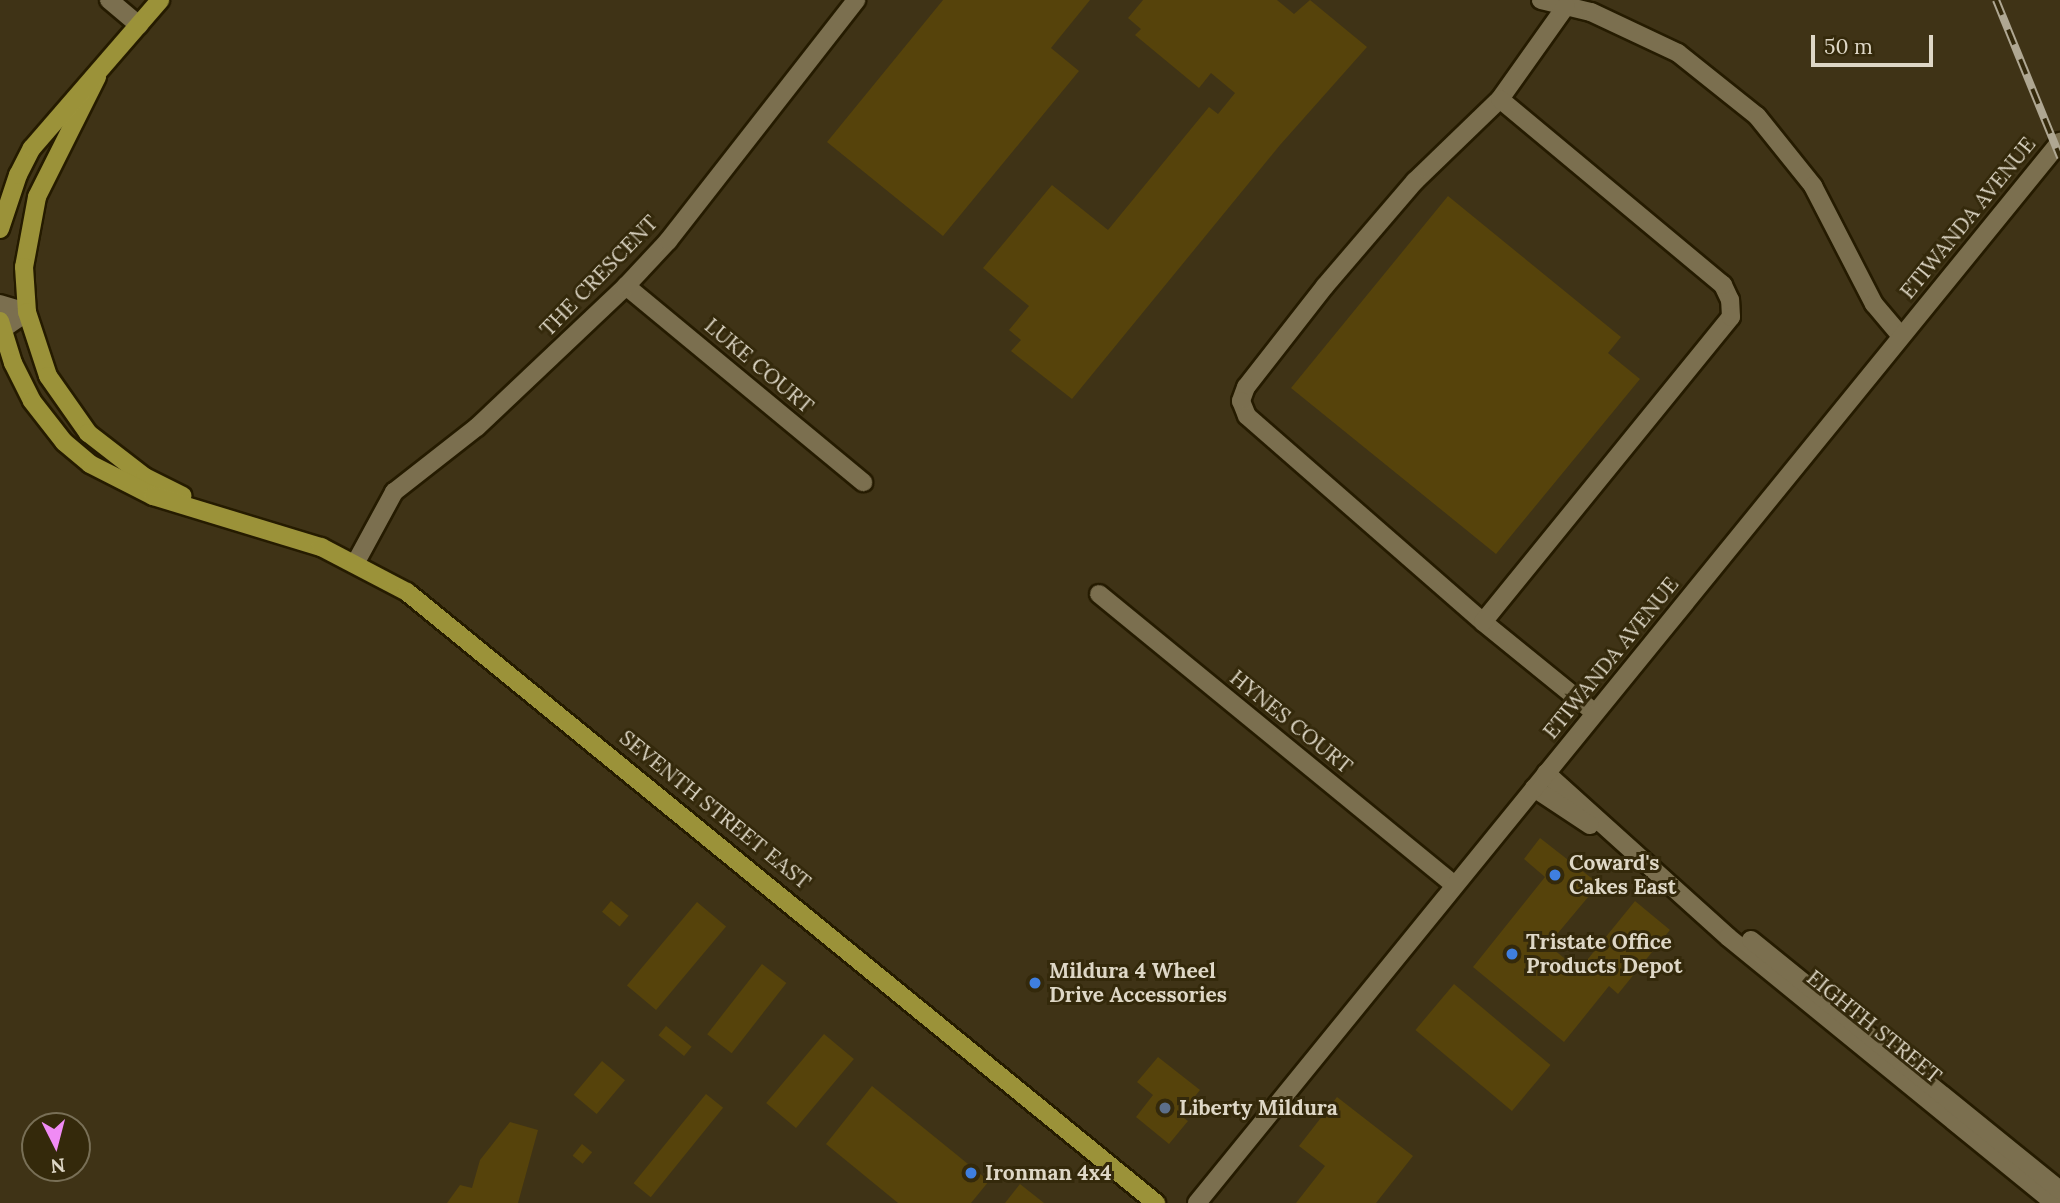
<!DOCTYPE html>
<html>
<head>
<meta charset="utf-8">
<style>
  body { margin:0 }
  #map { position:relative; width:2060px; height:1203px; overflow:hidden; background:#3f3316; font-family:Lora,serif }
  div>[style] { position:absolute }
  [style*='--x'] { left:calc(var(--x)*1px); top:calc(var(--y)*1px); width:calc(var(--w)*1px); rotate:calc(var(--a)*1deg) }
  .building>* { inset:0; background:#56430b; transform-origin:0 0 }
  .roads { filter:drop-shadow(2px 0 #251b00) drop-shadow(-2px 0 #251b00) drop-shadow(0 2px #251b00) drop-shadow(0 -2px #251b00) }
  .minor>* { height:18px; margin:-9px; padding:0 9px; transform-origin:9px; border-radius:9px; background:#7b6f4f }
  .major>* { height:18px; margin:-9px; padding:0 9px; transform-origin:9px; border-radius:9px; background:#9b9239 }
  .rail>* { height:8px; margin-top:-4px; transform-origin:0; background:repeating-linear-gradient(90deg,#34290b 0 16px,#afa792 0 32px); box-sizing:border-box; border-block:2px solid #afa792 }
  .dots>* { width:19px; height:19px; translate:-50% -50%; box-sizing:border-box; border:4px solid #34290b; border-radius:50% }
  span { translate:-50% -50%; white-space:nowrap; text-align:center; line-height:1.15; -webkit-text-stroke:6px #34290b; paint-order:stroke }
  .street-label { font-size:21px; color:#ded7c6 }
  .poi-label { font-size:21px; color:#ded7c6; font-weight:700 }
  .left { translate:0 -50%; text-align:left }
  .north { position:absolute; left:21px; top:1112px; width:70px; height:70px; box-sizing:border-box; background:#34290b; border:2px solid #786f56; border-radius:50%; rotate:174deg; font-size:19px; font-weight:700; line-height:28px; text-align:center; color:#ded7c6 }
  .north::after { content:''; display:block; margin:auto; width:24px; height:32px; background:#f08bf5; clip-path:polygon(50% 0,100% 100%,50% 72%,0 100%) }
  .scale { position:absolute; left:1811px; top:35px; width:122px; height:32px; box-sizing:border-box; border:4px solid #ded7c6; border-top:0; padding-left:9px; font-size:21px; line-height:24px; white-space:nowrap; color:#ded7c6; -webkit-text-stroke:5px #34290b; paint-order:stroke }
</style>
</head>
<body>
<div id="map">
  <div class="building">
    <i style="clip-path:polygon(943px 0,1090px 0,1051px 48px,1079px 71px,943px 236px,827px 142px)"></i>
    <i style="clip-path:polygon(1143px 0,1277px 0,1294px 14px,1310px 0,1367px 47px,1280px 145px,1072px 399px,1011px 351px,1021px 340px,1009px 330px,1029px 306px,983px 268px,1052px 185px,1108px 230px,1209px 107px,1218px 114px,1235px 93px,1211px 73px,1199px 88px,1135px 35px,1141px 29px,1128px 18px)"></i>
    <i style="clip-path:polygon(1448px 196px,1621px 337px,1608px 353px,1640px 379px,1496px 554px,1291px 388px)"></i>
    <i style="clip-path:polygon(1540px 838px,1599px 884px,1548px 945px,1579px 970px,1635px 901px,1670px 930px,1618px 994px,1609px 986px,1564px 1042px,1473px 967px,1545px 877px,1524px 859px)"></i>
    <i style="left:611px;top:901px;width:23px;height:14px;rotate:40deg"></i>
    <i style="left:697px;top:902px;width:38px;height:109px;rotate:40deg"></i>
    <i style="left:762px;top:964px;width:31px;height:89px;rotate:38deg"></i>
    <i style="left:1454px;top:984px;width:126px;height:60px;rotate:40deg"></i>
    <i style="left:666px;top:1026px;width:33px;height:12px;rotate:39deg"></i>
    <i style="left:824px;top:1034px;width:39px;height:90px;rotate:40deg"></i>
    <i style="clip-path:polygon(1158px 1057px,1200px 1090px,1180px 1115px,1188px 1121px,1169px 1144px,1136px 1117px,1153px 1095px,1137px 1082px)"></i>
    <i style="left:602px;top:1061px;width:30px;height:44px;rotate:40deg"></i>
    <i style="clip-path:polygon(872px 1086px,989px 1181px,971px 1203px,898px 1203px,826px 1144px)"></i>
    <i style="left:706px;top:1094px;width:22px;height:115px;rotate:39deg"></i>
    <i style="clip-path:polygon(1337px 1097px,1413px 1156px,1376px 1203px,1296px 1203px,1325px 1166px,1299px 1146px)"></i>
    <i style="clip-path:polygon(510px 1122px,538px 1130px,518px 1203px,447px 1203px,460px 1185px,472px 1188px,480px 1160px)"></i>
    <i style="left:582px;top:1144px;width:13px;height:15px;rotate:39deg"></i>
    <i style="clip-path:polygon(1020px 1184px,1044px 1203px,1005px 1203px)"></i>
  </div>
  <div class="roads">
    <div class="minor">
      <i style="--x:109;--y:0;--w:39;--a:40"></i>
      <i style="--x:1541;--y:0;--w:51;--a:13.5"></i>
      <i style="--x:1591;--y:12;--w:96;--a:25.2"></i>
      <i style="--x:1678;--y:53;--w:101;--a:38.6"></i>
      <i style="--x:1757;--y:116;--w:90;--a:51.3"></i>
      <i style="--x:1813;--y:186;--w:133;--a:62.7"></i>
      <i style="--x:1874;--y:304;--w:42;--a:49.8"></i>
      <i style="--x:1566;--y:6;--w:114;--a:125.4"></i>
      <i style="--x:1500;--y:99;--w:118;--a:136"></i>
      <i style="--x:1415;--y:181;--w:138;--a:130.6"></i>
      <i style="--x:1325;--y:286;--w:128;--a:128"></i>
      <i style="--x:1246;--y:387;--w:15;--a:110"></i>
      <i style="--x:1241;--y:401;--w:16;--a:68"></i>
      <i style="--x:1247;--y:416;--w:313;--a:41.1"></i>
      <i style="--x:1483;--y:622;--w:144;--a:39.1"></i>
      <i style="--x:626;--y:286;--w:308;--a:39.6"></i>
      <i style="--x:0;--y:304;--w:28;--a:17"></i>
      <i style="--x:0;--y:331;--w:33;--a:-35"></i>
      <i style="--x:356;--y:562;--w:80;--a:-61.5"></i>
      <i style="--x:394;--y:492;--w:105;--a:-38.1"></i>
      <i style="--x:477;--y:427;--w:205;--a:-43.4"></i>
      <i style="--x:626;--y:286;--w:62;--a:-47"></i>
      <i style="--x:668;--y:241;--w:306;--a:-52"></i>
      <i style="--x:1099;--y:594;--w:459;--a:39.3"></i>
      <i style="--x:1483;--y:622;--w:393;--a:-50.9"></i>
      <i style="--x:1731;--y:317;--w:17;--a:-93"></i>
      <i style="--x:1730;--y:300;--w:17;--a:-115"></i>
      <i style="--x:1723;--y:285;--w:290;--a:-140.2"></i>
      <i style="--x:1546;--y:773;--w:245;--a:42"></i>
      <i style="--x:1728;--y:937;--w:421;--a:39.2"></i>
      <i style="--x:1534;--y:788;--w:67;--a:33.5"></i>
      <i style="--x:1751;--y:940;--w:397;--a:39"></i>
      <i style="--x:1197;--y:1203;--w:1368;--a:-50.88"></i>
    </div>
    <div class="major">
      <i style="--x:97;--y:77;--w:134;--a:116.6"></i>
      <i style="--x:37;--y:197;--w:71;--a:100.5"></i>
      <i style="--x:24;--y:267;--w:45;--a:86.2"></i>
      <i style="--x:27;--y:312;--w:67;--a:71.8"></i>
      <i style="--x:48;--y:376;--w:70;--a:54.9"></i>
      <i style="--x:88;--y:433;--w:72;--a:37.7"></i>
      <i style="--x:145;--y:477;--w:42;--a:26.6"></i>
      <i style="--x:0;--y:229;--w:57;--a:-71.6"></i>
      <i style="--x:18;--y:175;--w:30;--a:-63"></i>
      <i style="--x:32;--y:148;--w:196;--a:-49.1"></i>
      <i style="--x:0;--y:321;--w:44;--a:72.8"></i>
      <i style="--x:13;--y:363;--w:42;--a:63.4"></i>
      <i style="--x:32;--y:401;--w:52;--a:52"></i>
      <i style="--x:64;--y:442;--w:34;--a:40"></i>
      <i style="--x:90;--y:464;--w:71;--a:26.9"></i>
      <i style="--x:153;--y:496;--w:176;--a:16.9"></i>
      <i style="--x:321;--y:547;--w:97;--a:27.6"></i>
      <i style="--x:407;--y:592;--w:967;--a:39.21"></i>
    </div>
  </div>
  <div class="rail">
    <i style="--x:1996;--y:0;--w:170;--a:67.8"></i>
  </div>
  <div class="dots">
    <i style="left:1555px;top:875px;background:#3f7fe0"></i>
    <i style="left:1512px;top:954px;background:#3f7fe0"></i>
    <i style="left:1035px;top:983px;background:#3f7fe0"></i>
    <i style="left:1165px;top:1108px;background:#5c6f8a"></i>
    <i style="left:971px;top:1173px;background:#3f7fe0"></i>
  </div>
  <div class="street-label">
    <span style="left:1968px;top:218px;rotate:-51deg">ETIWANDA AVENUE</span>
    <span style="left:599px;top:276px;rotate:-46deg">THE CRESCENT</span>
    <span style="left:759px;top:366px;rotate:40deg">LUKE COURT</span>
    <span style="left:1611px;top:658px;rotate:-51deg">ETIWANDA AVENUE</span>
    <span style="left:1291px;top:722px;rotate:39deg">HYNES COURT</span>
    <span style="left:715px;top:810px;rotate:39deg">SEVENTH STREET EAST</span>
    <span style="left:1874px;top:1027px;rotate:39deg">EIGHTH STREET</span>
  </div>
  <div class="poi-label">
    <span class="left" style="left:1569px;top:875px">Coward's<br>Cakes East</span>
    <span class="left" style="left:1526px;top:954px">Tristate Office<br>Products Depot</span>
    <span class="left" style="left:1049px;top:983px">Mildura 4 Wheel<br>Drive Accessories</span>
    <span class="left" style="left:1179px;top:1108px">Liberty Mildura</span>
    <span class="left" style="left:985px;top:1173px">Ironman 4x4</span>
  </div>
  <div class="north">N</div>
  <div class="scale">50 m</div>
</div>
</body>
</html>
